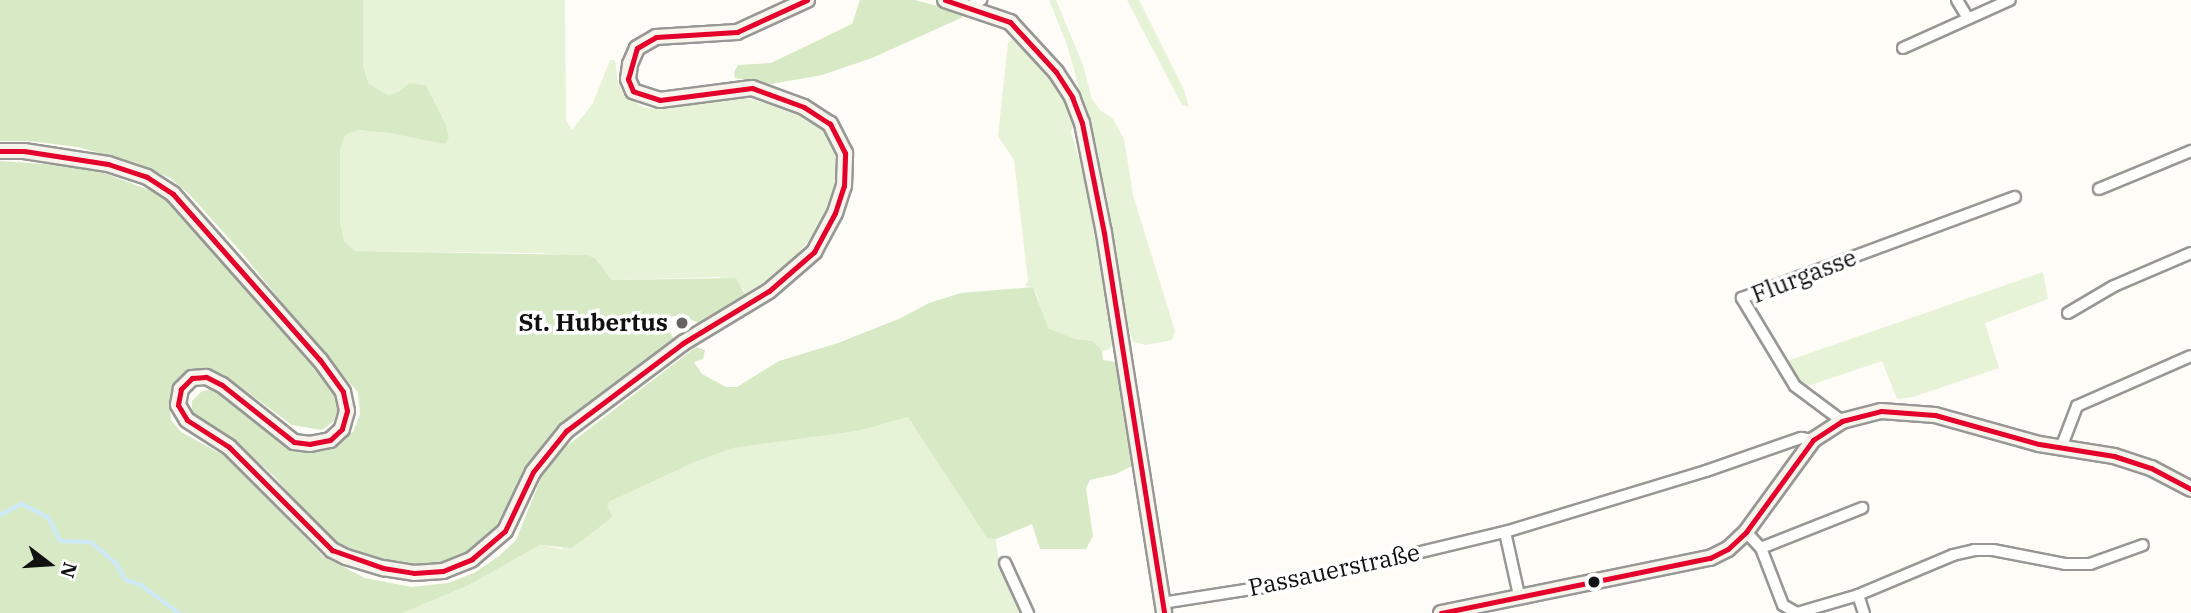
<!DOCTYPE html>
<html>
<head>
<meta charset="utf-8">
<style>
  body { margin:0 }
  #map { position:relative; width:2191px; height:613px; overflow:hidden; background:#fdfcf7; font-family:"IBM Plex Serif",serif }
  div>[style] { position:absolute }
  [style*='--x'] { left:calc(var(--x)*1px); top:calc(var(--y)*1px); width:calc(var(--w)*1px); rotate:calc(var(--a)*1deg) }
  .green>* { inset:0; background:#e7f3d7 }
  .forest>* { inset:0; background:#d8eac5 }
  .stream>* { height:3.5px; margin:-1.75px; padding:0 1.75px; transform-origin:1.75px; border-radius:1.75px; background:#cde8f7 }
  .roads { filter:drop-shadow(2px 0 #979795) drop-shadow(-2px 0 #979795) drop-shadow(0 2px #979795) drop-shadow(0 -2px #979795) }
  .street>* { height:10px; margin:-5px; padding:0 5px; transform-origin:5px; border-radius:5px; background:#fffffe }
  .secondary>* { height:14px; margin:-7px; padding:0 7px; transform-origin:7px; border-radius:7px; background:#f6f4eb }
  .bus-1>* { height:5px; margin:-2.5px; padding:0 2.5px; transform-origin:2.5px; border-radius:2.5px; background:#e4002b }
  .dots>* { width:19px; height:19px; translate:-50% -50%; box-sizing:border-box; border:4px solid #fff; border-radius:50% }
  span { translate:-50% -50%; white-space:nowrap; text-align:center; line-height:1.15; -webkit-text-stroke:7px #fff; paint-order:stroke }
  .street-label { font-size:24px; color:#111 }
  .poi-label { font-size:24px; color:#111; font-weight:700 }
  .right { translate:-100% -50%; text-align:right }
  .north { position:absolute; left:14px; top:529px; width:70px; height:70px; -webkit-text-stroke:5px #fff; paint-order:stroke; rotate:107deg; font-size:19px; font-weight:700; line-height:28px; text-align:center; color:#111 }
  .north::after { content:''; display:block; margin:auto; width:24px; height:32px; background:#111; clip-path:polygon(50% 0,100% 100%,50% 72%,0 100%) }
</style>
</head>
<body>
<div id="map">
  <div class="green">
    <i style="clip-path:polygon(363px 0,565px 0,566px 121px,572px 130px,593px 103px,610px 60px,615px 60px,618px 83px,624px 96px,645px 108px,666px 109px,698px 101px,743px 97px,791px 110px,823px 130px,836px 157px,838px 174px,833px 194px,817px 230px,786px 268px,745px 294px,744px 289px,719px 277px,612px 280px,595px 258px,539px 253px,355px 251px,344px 241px,340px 222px,340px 150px,345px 135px,358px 130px,388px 133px,445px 144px,449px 138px,446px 124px,426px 85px,409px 83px,398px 92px,388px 95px,369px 84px,363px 66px)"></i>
    <i style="clip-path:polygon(1049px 0,1056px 0,1083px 65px,1092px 99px,1100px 110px,1113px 119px,1124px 139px,1133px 195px,1175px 331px,1172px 340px,1146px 345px,1133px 342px,1126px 321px,1096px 147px,1067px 45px)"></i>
    <i style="clip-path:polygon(1127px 0,1139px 0,1184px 90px,1189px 107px,1182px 105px)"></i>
    <i style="clip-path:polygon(1015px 36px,1048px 69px,1065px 99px,1073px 125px,1071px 133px,1085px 177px,1099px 247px,1112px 343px,1110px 349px,1102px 351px,1093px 341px,1075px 339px,1048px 328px,1043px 320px,1038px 297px,1033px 287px,1025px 286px,1028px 281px,1014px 160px,998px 136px,1008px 43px)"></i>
    <i style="clip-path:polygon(2043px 272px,2048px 299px,1985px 323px,1999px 368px,1913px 397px,1897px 399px,1882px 361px,1805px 387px,1787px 361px)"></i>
    <i style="clip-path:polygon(908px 417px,987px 537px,996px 539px,999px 564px,1020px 613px,403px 613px,469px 585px,540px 545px,562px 549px,609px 502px,695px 462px,733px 448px,858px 431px)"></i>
  </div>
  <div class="forest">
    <i style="clip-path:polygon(0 0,363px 0,363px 66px,369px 84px,388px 95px,398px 92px,409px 83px,426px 85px,446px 124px,449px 138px,445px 144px,388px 133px,358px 130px,345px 135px,340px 150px,340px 222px,344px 241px,355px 251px,586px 255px,595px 258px,612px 280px,736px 278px,745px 294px,729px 309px,711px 320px,700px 323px,679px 316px,666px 317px,667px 330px,674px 338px,564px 429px,506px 520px,472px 553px,429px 567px,385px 564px,346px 550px,327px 536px,273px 475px,241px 447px,192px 412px,192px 401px,201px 392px,211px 389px,279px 435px,336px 442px,353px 432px,360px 414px,358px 392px,319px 349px,242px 253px,190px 195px,170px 178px,137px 163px,77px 147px,29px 141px,0 141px)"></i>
    <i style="clip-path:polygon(860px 0,915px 0,953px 10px,963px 17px,872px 58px,822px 75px,771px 84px,735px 78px,734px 72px,738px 65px,771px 63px,852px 24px)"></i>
    <i style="clip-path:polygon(0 161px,57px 165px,101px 172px,171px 198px,326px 375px,340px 404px,333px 422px,322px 430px,292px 425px,224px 375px,209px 370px,195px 372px,177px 387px,170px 406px,171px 420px,181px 432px,225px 456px,324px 557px,365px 578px,412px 587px,448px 583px,474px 573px,499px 556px,516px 540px,543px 473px,564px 448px,696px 347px,705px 350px,703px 359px,694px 362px,702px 374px,726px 387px,737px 387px,779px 361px,838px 343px,901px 318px,929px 303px,961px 293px,1033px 287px,1048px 328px,1075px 339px,1093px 341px,1102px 351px,1103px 360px,1116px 362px,1136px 464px,1116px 474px,1090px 480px,1086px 488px,1093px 536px,1086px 549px,1040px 549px,1032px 524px,996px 539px,987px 538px,908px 417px,858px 431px,733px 448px,695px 462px,609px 502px,607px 507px,612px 515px,610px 519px,572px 548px,540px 545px,469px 585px,403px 613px,0 613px)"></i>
  </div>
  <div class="stream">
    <i style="--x:0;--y:515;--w:25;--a:-27"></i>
    <i style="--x:22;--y:504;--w:29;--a:27"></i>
    <i style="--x:48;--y:517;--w:27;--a:62"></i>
    <i style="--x:61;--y:541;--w:30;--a:2"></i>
    <i style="--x:91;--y:542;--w:33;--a:40"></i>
    <i style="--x:116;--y:563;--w:20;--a:60"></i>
    <i style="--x:126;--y:580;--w:16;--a:18"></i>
    <i style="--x:141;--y:585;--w:47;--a:36.4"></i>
  </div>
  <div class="roads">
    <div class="street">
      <i style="--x:1957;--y:0;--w:21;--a:59"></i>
      <i style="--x:970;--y:6;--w:13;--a:-29"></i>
      <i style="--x:1903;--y:48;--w:117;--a:-24.2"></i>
      <i style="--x:2099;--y:189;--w:100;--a:-22.4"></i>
      <i style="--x:2068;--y:313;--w:53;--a:-30.4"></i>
      <i style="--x:2114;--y:286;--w:84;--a:-23.2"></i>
      <i style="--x:1842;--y:421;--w:59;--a:-143.3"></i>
      <i style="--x:1795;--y:386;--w:103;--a:-121.1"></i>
      <i style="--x:1742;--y:298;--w:291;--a:-20.3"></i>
      <i style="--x:2061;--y:448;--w:45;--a:-69.1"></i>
      <i style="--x:2077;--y:406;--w:124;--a:-23.7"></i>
      <i style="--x:1505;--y:532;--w:65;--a:77.5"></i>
      <i style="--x:1746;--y:532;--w:22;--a:47"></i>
      <i style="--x:1761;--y:548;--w:61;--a:68.9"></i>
      <i style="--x:1783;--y:605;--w:16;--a:30"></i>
      <i style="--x:1797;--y:613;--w:64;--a:-16.4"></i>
      <i style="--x:1858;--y:595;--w:103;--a:-22.8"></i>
      <i style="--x:1953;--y:555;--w:22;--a:-13"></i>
      <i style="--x:1974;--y:550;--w:19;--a:0"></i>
      <i style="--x:1993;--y:550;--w:73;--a:11"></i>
      <i style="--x:2065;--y:564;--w:25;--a:0"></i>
      <i style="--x:2090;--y:564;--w:56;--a:-19.7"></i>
      <i style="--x:1761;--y:548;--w:109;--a:-21.6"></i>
      <i style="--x:1005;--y:563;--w:55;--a:65.3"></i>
      <i style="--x:1858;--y:595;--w:19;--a:72"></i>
      <i style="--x:1162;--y:603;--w:136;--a:-8.9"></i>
      <i style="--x:1296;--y:582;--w:215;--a:-13.5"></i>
      <i style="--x:1505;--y:532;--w:210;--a:-16.9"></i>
      <i style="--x:1706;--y:471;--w:101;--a:-19.2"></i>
      <i style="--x:1801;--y:438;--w:12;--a:9"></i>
    </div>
    <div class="secondary">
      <i style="--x:945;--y:0;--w:69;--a:18.7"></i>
      <i style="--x:1010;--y:22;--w:68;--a:47.4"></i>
      <i style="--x:1056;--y:72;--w:30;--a:57"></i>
      <i style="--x:1072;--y:97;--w:28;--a:69"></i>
      <i style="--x:1082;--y:123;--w:112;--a:78.7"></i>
      <i style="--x:1104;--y:233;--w:385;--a:81"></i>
      <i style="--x:0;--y:151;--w:24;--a:0"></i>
      <i style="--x:24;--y:151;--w:85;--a:8.8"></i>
      <i style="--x:108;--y:164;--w:41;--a:18.4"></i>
      <i style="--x:147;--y:177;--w:31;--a:33"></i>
      <i style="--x:173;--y:194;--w:222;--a:48.5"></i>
      <i style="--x:320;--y:360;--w:39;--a:54"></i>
      <i style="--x:343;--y:392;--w:19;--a:78"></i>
      <i style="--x:347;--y:411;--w:19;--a:106"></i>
      <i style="--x:342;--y:429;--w:16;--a:137"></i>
      <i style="--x:330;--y:440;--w:20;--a:169"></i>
      <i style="--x:310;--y:444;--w:16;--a:-173"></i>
      <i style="--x:294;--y:442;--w:92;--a:-141.6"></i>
      <i style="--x:222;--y:385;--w:18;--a:-153"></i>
      <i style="--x:206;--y:377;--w:14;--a:176"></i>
      <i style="--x:192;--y:378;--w:16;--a:135"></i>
      <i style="--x:181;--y:389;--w:16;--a:101"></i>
      <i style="--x:178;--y:405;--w:17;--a:59"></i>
      <i style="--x:187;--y:420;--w:50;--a:32.7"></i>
      <i style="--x:229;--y:447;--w:146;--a:45"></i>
      <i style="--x:332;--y:550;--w:16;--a:27"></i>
      <i style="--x:346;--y:557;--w:39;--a:17"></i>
      <i style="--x:383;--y:568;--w:31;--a:9"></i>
      <i style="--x:414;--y:573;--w:29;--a:-4"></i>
      <i style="--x:443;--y:571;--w:31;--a:-22"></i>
      <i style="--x:472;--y:559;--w:43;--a:-40.3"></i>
      <i style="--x:505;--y:531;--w:65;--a:-64.6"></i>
      <i style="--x:533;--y:472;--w:53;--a:-51.2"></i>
      <i style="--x:566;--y:431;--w:146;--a:-36.9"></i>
      <i style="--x:683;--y:343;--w:100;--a:-31.2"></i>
      <i style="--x:769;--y:291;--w:60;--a:-40.9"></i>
      <i style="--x:814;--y:252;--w:44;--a:-61.7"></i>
      <i style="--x:835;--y:213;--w:28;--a:-72"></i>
      <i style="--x:844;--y:186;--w:33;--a:-88"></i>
      <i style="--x:845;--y:153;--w:33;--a:-117"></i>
      <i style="--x:830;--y:124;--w:31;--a:-147"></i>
      <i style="--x:804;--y:107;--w:55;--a:-159.9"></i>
      <i style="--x:752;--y:88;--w:93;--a:172.6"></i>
      <i style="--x:660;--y:100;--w:28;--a:-162"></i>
      <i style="--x:633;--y:91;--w:13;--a:-113"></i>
      <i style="--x:628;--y:79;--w:15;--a:-82"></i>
      <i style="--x:630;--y:64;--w:17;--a:-66"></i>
      <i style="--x:637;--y:48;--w:22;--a:-30"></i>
      <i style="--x:656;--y:37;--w:81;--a:-3.5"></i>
      <i style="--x:737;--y:32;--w:77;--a:-24.6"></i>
      <i style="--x:1441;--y:613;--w:275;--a:-11.6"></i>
      <i style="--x:1710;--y:558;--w:20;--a:-27"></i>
      <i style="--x:1728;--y:549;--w:25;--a:-43"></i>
      <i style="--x:1746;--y:532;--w:114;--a:-53.9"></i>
      <i style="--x:1813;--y:440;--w:35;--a:-33"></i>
      <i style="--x:1842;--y:421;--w:40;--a:-14.4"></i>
      <i style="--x:1881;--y:411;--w:54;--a:4.2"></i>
      <i style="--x:1935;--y:415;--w:108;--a:15.6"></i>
      <i style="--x:2039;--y:444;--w:76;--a:9.1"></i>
      <i style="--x:2114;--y:456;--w:39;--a:18"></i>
      <i style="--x:2151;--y:468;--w:45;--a:27.7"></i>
    </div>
  </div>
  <div class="bus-1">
    <i style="--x:945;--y:0;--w:69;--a:18.7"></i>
    <i style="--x:1010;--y:22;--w:68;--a:47.4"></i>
    <i style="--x:1056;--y:72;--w:30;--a:57"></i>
    <i style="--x:1072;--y:97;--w:28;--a:69"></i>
    <i style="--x:1082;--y:123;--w:112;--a:78.7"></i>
    <i style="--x:1104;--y:233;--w:385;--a:81"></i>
    <i style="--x:0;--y:151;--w:24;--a:0"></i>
    <i style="--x:24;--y:151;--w:85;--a:8.8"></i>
    <i style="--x:108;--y:164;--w:41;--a:18.4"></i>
    <i style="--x:147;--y:177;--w:31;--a:33"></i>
    <i style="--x:173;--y:194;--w:222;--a:48.5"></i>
    <i style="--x:320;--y:360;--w:39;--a:54"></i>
    <i style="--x:343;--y:392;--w:19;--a:78"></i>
    <i style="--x:347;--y:411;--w:19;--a:106"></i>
    <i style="--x:342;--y:429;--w:16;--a:137"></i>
    <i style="--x:330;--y:440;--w:20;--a:169"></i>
    <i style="--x:310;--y:444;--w:16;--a:-173"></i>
    <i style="--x:294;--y:442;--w:92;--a:-141.6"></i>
    <i style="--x:222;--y:385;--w:18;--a:-153"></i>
    <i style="--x:206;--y:377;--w:14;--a:176"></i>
    <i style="--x:192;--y:378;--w:16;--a:135"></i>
    <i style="--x:181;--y:389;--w:16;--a:101"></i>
    <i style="--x:178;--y:405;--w:17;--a:59"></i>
    <i style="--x:187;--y:420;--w:50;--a:32.7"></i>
    <i style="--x:229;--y:447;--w:146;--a:45"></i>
    <i style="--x:332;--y:550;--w:54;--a:19.4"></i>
    <i style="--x:383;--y:568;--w:31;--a:9"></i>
    <i style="--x:414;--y:573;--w:29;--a:-4"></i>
    <i style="--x:443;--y:571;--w:31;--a:-22"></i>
    <i style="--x:472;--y:559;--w:43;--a:-40.3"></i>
    <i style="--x:505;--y:531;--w:65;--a:-64.6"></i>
    <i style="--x:533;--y:472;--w:53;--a:-51.2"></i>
    <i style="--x:566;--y:431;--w:146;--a:-36.9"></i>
    <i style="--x:683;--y:343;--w:100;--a:-31.2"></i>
    <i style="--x:769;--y:291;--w:60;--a:-40.9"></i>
    <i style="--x:814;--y:252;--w:44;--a:-61.7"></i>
    <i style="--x:835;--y:213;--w:28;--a:-72"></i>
    <i style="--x:844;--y:186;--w:33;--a:-88"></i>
    <i style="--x:845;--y:153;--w:33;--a:-117"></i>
    <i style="--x:830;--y:124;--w:31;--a:-147"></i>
    <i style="--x:804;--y:107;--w:55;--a:-159.9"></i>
    <i style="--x:752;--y:88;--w:93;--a:172.6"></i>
    <i style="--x:660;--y:100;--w:28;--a:-162"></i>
    <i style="--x:633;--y:91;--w:13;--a:-113"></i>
    <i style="--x:628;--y:79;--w:32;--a:-74"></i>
    <i style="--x:637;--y:48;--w:22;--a:-30"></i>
    <i style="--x:656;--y:37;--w:81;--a:-3.5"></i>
    <i style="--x:737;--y:32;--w:77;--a:-24.6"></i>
    <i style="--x:1441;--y:613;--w:275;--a:-11.6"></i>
    <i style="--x:1710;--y:558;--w:20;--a:-27"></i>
    <i style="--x:1728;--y:549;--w:25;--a:-43"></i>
    <i style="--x:1746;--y:532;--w:114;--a:-53.9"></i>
    <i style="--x:1813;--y:440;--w:35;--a:-33"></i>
    <i style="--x:1842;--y:421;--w:40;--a:-14.4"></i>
    <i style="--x:1881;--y:411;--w:54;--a:4.2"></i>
    <i style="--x:1935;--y:415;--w:108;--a:15.6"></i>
    <i style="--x:2039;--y:444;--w:76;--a:9.1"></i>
    <i style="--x:2114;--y:456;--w:39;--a:18"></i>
    <i style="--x:2151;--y:468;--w:45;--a:27.7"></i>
  </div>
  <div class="dots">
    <i style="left:682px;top:323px;background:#646362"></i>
    <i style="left:1594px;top:582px;background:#111"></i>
  </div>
  <div class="street-label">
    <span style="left:1804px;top:276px;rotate:-21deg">Flurgasse</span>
    <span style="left:1334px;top:570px;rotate:-12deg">Passauerstraße</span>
  </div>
  <div class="poi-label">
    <span class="right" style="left:668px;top:323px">St. Hubertus</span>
  </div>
  <div class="north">N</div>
</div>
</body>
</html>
